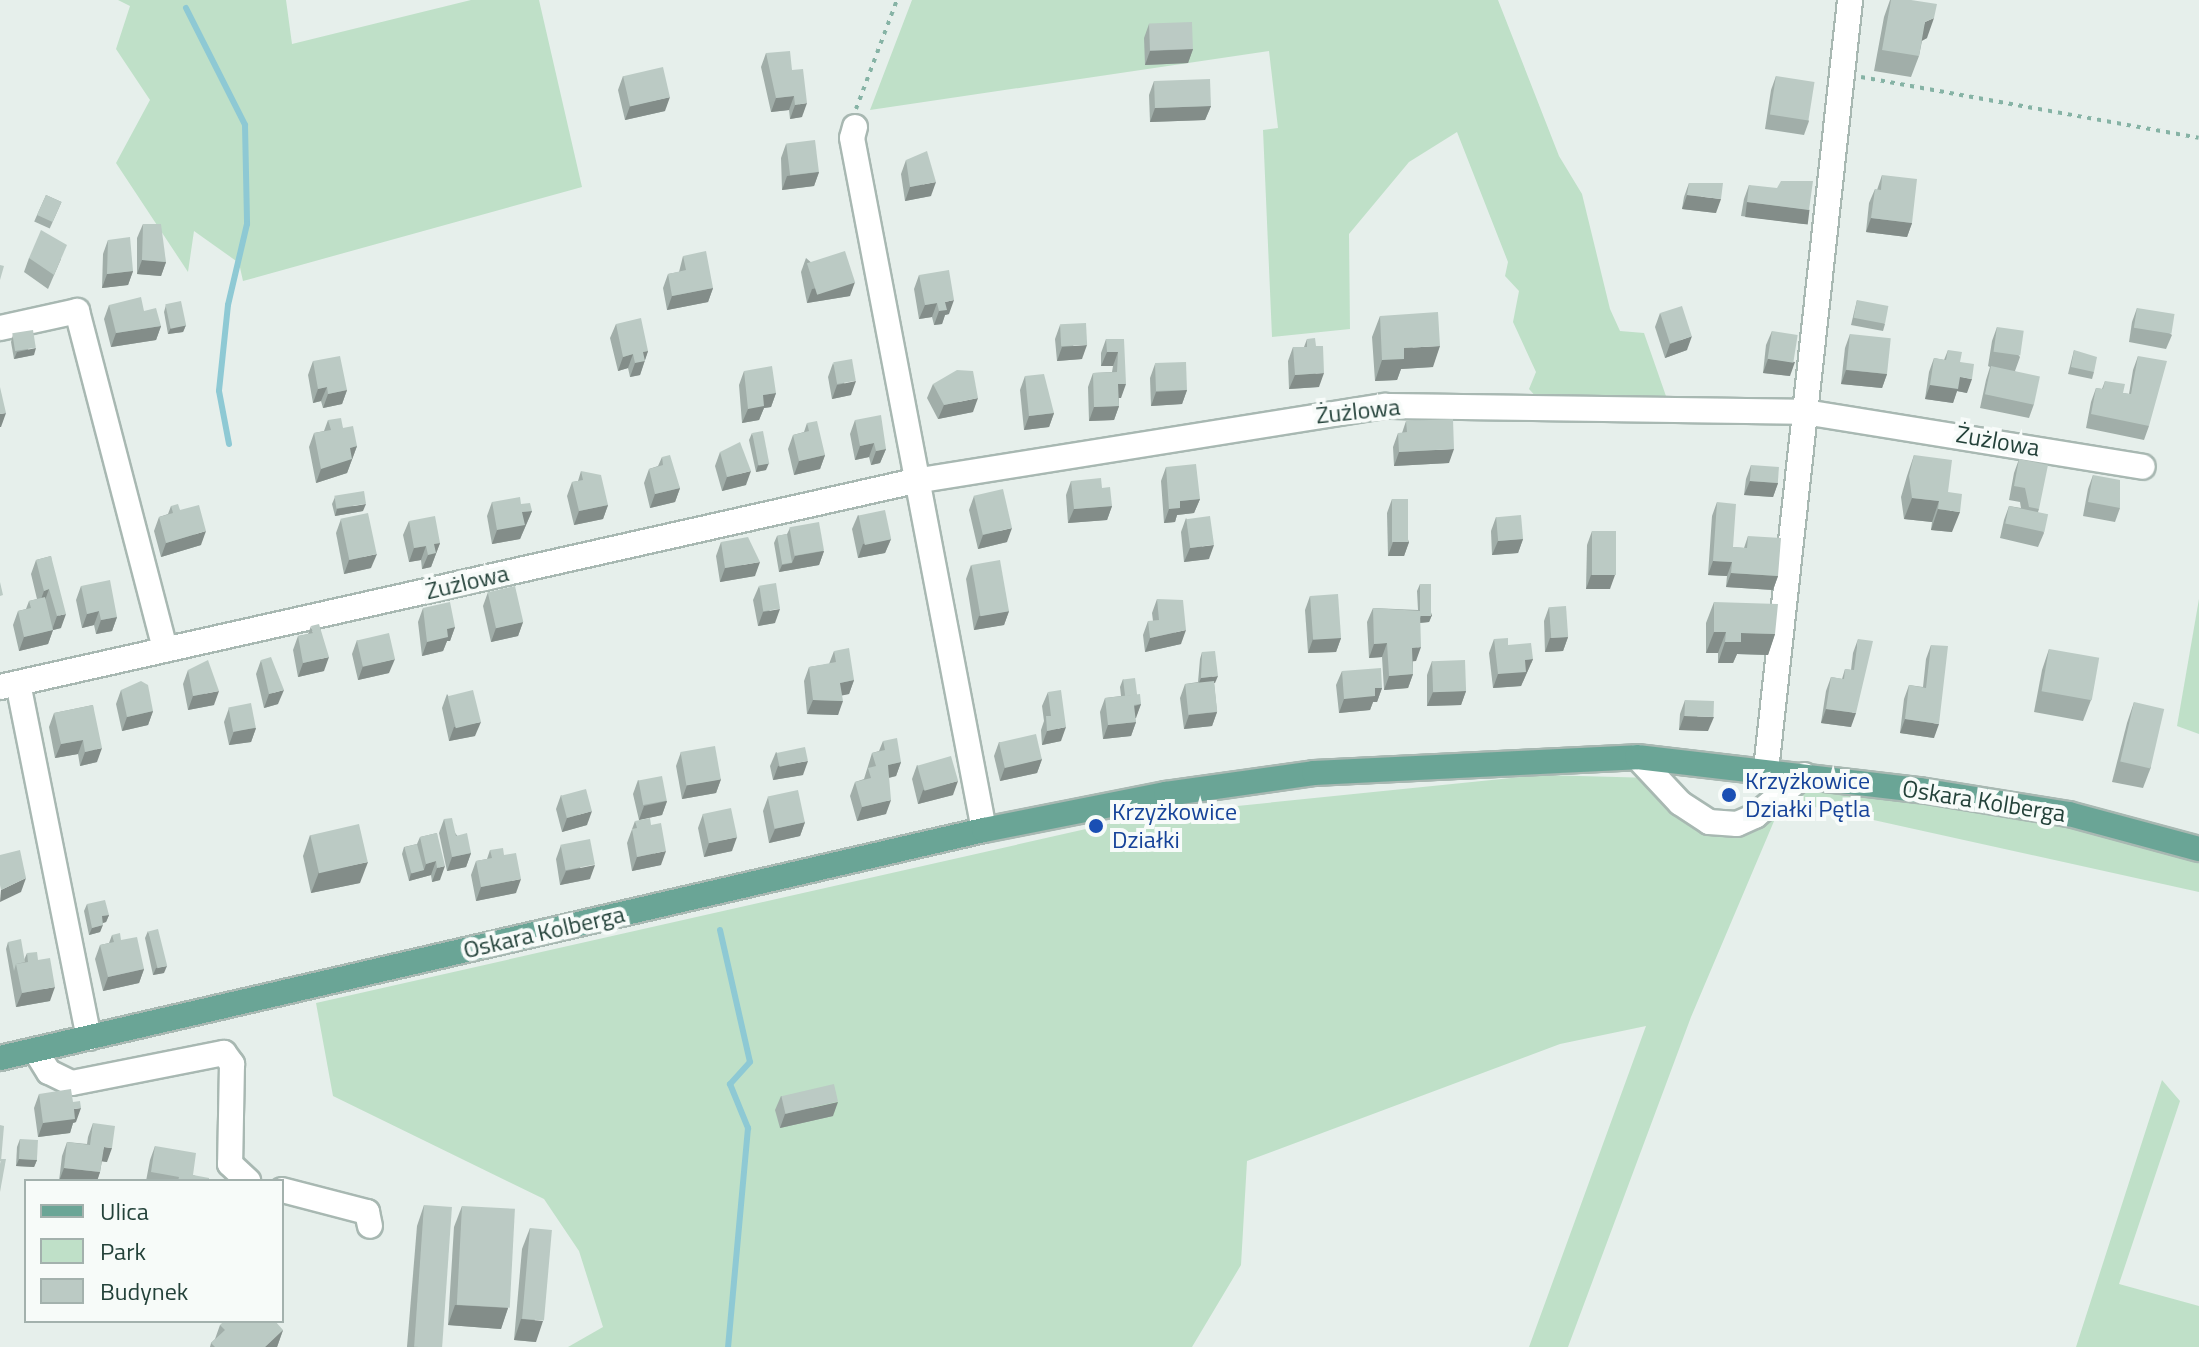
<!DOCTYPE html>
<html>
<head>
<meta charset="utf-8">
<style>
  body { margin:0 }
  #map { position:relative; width:2199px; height:1347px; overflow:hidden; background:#e6efeb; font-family:"Titillium Web",sans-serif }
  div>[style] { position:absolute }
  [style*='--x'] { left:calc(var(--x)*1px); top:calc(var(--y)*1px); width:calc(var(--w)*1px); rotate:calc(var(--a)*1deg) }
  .green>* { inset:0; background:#bfe0c8 }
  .stream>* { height:6px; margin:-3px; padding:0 3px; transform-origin:3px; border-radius:3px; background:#8ec9d4 }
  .path>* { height:4px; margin-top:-2px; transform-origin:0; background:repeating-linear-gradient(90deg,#86b3a5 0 4px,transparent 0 10px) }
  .roads { filter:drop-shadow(2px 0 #a8b8b2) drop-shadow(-2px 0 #a8b8b2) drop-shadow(0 2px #a8b8b2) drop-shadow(0 -2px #a8b8b2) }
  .minor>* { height:24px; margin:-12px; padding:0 12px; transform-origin:12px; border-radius:12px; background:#fff }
  .major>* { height:24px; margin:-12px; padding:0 12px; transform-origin:12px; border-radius:12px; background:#6aa596 }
  .wall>* { inset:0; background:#a1aea9; transform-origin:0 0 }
  .shaded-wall>* { inset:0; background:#838d89; transform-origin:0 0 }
  .building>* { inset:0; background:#bbcac4; transform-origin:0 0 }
  .dots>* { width:22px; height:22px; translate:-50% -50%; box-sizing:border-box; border:4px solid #f7fbf9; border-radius:50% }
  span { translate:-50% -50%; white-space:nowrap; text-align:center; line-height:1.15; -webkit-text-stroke:8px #f7fbf9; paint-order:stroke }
  .street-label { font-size:24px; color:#24423a }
  .transit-label { font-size:24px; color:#164399 }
  .left { translate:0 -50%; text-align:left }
  .legend { position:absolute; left:24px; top:1179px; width:260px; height:144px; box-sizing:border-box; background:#f7fbf9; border:2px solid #a3b1ad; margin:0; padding:10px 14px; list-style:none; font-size:24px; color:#24423a }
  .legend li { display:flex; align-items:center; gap:16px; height:40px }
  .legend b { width:40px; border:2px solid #a3b1ad }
</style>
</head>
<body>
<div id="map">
  <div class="green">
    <i style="clip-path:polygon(118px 0,286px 0,292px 44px,471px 0,539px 0,582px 187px,243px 281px,239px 263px,194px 231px,188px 272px,116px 163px,150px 100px,116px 49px,130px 6px)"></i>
    <i style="clip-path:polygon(912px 0,1498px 0,1559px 156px,1582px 194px,1610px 309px,1620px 331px,1644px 333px,1667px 399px,1539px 400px,1529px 389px,1536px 372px,1513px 322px,1519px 291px,1505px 276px,1508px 262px,1457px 132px,1409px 162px,1349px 234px,1350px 329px,1272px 337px,1263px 130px,1278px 128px,1269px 51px,870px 110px)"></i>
    <i style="clip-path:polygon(2199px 599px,2199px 734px,2177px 726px)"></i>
    <i style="clip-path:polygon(1541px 775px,1654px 778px,1737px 824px,1793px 784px,2062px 825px,2199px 859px,2199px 892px,1783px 800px,1691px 1017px,1568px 1347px,1529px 1347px,1646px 1026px,1560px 1044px,1247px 1161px,1241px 1265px,1192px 1347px,568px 1347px,603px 1327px,579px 1251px,544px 1199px,333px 1096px,316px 1003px,1148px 815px)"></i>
    <i style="clip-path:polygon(2162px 1080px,2180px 1101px,2119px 1284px,2199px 1306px,2199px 1347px,2076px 1347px)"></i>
  </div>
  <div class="stream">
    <i style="--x:186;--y:8;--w:131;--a:63.2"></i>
    <i style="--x:245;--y:125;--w:99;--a:88.8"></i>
    <i style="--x:247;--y:224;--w:83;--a:103.2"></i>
    <i style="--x:228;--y:305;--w:86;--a:96"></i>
    <i style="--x:219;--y:391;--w:54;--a:79.3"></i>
    <i style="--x:720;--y:930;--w:135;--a:77.2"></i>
    <i style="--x:750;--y:1062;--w:30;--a:132"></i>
    <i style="--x:730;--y:1084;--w:48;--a:67.8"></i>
    <i style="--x:748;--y:1128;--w:220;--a:95.2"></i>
  </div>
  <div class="path">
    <i style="--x:1861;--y:77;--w:343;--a:10.2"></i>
    <i style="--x:856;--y:109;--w:116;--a:-69.4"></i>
  </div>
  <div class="roads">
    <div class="minor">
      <i style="--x:855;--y:127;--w:11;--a:105"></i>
      <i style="--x:852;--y:138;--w:704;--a:79.2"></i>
      <i style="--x:0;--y:328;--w:79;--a:-12.4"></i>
      <i style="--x:77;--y:311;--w:350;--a:75.4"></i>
      <i style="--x:18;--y:683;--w:362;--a:78.7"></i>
      <i style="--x:0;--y:687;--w:938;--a:-12.69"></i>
      <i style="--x:915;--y:481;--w:476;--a:-9.1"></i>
      <i style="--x:1385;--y:406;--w:420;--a:0.8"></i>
      <i style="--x:1805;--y:412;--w:342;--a:9.2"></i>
      <i style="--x:1637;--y:757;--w:63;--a:46.9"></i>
      <i style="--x:1680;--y:803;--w:35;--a:33"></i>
      <i style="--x:1709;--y:822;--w:28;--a:4"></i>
      <i style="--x:1737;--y:824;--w:20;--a:-24"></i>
      <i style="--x:1755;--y:816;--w:64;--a:-39.9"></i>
      <i style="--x:1766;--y:770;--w:775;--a:-83.77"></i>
      <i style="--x:35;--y:1050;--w:26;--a:58"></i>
      <i style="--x:49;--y:1072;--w:25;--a:26"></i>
      <i style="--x:72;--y:1083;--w:155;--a:-11.2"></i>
      <i style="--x:224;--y:1053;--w:14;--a:54"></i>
      <i style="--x:232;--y:1064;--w:100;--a:91.1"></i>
      <i style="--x:230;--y:1164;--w:25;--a:43"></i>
      <i style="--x:282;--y:1190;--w:88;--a:14.5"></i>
      <i style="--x:367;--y:1212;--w:14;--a:78"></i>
    </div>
    <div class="major">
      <i style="--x:0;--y:1058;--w:1010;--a:-13.05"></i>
      <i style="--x:984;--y:830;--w:186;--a:-11.2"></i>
      <i style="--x:1166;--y:794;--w:149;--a:-8.1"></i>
      <i style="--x:1314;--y:773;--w:323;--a:-2.8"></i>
      <i style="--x:1637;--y:757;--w:285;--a:6.7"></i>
      <i style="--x:1920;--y:790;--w:151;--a:9.2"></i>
      <i style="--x:2069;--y:814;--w:135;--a:15.1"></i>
    </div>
  </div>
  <div class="wall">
    <i style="clip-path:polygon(1890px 0,1911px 0,1927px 38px,1922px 41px,1919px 56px,1911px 77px,1874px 71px,1884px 17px)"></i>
    <i style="clip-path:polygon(1149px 24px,1193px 49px,1188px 63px,1145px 65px,1144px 38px)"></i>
    <i style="clip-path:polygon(766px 53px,792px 70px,802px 117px,790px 119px,789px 110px,771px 112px,761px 67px)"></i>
    <i style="clip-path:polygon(623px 76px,665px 111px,625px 120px,618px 90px)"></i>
    <i style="clip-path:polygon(1776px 76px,1809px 121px,1804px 135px,1765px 129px,1771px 90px)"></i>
    <i style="clip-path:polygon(1154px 81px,1211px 106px,1205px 120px,1150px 122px,1149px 95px)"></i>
    <i style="clip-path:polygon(786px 144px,819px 172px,814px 186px,782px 190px,781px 158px)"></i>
    <i style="clip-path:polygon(906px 160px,931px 196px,905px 201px,901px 174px)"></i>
    <i style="clip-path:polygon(1882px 175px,1912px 223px,1907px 237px,1866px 232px,1869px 203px,1875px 189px,1877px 190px)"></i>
    <i style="clip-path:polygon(1689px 183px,1716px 213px,1682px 209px,1684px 197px)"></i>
    <i style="clip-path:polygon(1749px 185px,1809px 210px,1804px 224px,1741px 216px,1744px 199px)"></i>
    <i style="left:46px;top:195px;width:17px;height:29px;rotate:24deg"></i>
    <i style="clip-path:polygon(143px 224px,166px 262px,161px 276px,137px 274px,137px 238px)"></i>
    <i style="clip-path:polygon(108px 240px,133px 271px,128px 285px,102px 288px,103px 254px)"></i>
    <i style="clip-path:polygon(683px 256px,713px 288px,708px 302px,667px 310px,663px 288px,668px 274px,679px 272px)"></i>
    <i style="clip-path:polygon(29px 258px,61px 259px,48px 289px,24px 272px)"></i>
    <i style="clip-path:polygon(806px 258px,850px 296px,807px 303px,801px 272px)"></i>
    <i style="clip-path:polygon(919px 275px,949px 314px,945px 315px,942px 324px,934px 325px,932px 317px,919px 319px,914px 289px)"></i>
    <i style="clip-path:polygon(1857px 300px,1885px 324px,1883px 331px,1851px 325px)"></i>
    <i style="clip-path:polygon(109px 305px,144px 311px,161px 326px,156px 340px,111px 347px,104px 319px)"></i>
    <i style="clip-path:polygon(166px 305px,186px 325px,183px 332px,168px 334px,164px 312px)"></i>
    <i style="clip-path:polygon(2137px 308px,2172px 335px,2166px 349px,2129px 342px,2132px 322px)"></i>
    <i style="clip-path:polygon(1660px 313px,1687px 350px,1665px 358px,1655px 327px)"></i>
    <i style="clip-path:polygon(1380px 316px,1433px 367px,1401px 369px,1397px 380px,1375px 381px,1372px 337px)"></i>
    <i style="clip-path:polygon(616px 324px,648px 351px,640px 375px,630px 377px,628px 368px,618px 371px,610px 338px)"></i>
    <i style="clip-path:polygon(1060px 325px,1082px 359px,1057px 361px,1055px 339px)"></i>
    <i style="clip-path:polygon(1997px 327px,2020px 357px,2015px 371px,2034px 404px,2029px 418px,1980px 408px,1986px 380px,1990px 367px,1988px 366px,1992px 341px)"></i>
    <i style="clip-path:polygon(1772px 331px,1790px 376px,1763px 373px,1766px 345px)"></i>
    <i style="clip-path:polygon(1850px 334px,1887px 374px,1882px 388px,1841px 384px,1845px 348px)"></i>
    <i style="clip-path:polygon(13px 335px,34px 355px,14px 359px,11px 342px)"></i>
    <i style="clip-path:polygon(1106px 339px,1124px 339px,1121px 398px,1119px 398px,1119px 406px,1114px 420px,1089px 421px,1088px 387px,1093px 373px,1112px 372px,1113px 366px,1101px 366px,1101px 353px)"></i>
    <i style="clip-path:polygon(1307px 339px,1319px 387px,1289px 389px,1288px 361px,1293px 347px,1304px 347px)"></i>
    <i style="clip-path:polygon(1948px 350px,1960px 362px,1967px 393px,1957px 391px,1953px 403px,1925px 399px,1929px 372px,1934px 358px,1944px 360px)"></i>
    <i style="clip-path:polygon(2074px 350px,2094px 372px,2092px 379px,2068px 374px)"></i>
    <i style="clip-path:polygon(2138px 356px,2149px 426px,2144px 440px,2086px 428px,2091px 402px,2096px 388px,2102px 389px,2105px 381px,2123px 393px,2129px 394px,2133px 370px)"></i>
    <i style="clip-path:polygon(313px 361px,347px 390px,342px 404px,323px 408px,321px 401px,313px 403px,308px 375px)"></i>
    <i style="clip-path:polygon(833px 363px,851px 395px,832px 399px,828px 377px)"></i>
    <i style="clip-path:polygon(1155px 364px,1187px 390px,1182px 404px,1151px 406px,1150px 378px)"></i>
    <i style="clip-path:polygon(744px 371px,776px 393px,771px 407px,764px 408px,759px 420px,742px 423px,739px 385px)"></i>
    <i style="clip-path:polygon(1025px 376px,1054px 413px,1049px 427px,1024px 430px,1020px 390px)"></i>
    <i style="clip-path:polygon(933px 384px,973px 412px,938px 419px,927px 398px)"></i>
    <i style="clip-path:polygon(328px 420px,343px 428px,357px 446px,347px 473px,316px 483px,309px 447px,314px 433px,324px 431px)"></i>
    <i style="clip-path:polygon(855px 420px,886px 449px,880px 463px,871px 465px,869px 457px,855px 460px,850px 434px)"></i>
    <i style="clip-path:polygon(1406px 421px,1449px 463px,1394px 466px,1393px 447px,1398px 433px,1402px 433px)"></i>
    <i style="clip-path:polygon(807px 423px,825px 455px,820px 469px,794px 475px,788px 449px,793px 435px,804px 432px)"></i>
    <i style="clip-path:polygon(752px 433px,766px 470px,756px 472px,749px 440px)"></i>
    <i style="clip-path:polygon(720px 452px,746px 485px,722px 491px,715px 466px)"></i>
    <i style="clip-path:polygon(1914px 455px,1948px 492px,1952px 532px,1931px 530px,1932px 522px,1904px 519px,1901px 497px,1907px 476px)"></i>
    <i style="clip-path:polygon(662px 457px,680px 488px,675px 502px,650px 508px,644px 483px,649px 469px,658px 466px)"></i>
    <i style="clip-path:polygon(2019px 459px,2039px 509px,2038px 512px,2044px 533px,2038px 547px,2000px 538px,2004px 520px,2009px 506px,2021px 508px,2020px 502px,2009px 500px,2014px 473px)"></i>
    <i style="clip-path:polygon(1751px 465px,1778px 483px,1773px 497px,1744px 495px,1746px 479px)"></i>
    <i style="clip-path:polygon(1166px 467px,1200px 499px,1194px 513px,1177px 515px,1175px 522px,1164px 523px,1161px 481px)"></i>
    <i style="clip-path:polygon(581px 471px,608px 505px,603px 519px,574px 525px,567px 496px,572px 482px,578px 481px)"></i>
    <i style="clip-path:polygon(2093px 475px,2120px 508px,2115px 522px,2083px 516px,2088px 489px)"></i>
    <i style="clip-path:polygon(1071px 481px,1102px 488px,1112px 506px,1107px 520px,1068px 523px,1066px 495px)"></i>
    <i style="clip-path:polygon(974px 496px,1007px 542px,978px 549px,969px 510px)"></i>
    <i style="clip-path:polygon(335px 497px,363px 511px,335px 516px,332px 504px)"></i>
    <i style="clip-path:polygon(1392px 499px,1409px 542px,1404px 556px,1388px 556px,1387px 513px)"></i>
    <i style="clip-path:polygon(492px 502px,521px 504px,532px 511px,520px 539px,492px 544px,487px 516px)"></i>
    <i style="clip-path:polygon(1717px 502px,1733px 547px,1744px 548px,1748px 536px,1778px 576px,1773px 590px,1726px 587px,1727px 576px,1708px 575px,1712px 516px)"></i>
    <i style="clip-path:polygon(171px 506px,180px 510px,201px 545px,161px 557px,154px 531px,159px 517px,168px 514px)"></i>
    <i style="clip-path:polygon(858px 515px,891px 539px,885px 553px,858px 558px,852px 529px)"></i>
    <i style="clip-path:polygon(1496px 517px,1523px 539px,1518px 553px,1492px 555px,1491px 531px)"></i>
    <i style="clip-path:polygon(1186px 518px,1209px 559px,1184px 562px,1181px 532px)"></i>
    <i style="clip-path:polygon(341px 519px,371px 568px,344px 574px,336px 533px)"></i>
    <i style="clip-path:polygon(409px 521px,440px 543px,431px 567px,422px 569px,421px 560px,409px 562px,403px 535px)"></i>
    <i style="clip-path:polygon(790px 528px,824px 551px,819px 565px,779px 572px,774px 543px,777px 536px,787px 534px)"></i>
    <i style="clip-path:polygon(1592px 531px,1610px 589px,1586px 589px,1587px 545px)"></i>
    <i style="clip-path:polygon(721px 542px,755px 576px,720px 582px,716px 556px)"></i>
    <i style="clip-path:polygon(51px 556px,61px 628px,53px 630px,48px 644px,19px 651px,13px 625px,18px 611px,26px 609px,29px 601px,37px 599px,31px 574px,36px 560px)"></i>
    <i style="clip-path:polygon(971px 565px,1009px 611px,1004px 625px,974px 630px,966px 579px)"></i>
    <i style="clip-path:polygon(1420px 584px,1432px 615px,1429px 622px,1420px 623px,1416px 661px,1413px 661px,1413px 674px,1408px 688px,1384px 690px,1382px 657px,1369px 658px,1367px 622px,1373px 608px,1418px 610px,1417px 591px)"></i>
    <i style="clip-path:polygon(81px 586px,117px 617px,112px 631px,96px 634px,94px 625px,82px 628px,76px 600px)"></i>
    <i style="clip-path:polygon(759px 586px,775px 623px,758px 626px,753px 600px)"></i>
    <i style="clip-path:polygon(488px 592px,523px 622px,518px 636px,491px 642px,483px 606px)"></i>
    <i style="clip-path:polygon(1310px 596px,1341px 638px,1336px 652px,1308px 653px,1305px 610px)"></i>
    <i style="clip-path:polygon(1157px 599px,1181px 644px,1145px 652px,1143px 635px,1148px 621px,1153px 621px,1152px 613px)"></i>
    <i style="clip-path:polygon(1714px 602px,1775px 634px,1768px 655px,1737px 654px,1733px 663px,1718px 663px,1718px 653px,1706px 653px,1706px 623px)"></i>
    <i style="clip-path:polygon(1549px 607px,1568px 637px,1563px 651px,1545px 652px,1544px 621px)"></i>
    <i style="clip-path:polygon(423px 608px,455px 627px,450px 641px,447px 641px,443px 651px,422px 656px,418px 622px)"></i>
    <i style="clip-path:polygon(311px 626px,324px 671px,298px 677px,293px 650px,298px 636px,308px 634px)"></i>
    <i style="clip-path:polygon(1494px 639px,1508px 645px,1533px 659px,1521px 686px,1493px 688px,1489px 653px)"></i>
    <i style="clip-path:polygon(1858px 639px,1851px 727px,1821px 723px,1826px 691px,1831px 677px,1842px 679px,1845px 669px,1851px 670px,1853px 653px)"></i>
    <i style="clip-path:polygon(357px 640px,389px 673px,358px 680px,352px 654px)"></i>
    <i style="clip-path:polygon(1931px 645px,1934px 738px,1900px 733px,1904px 699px,1909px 685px,1923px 687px,1926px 659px)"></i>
    <i style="clip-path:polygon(2049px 649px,2091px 700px,2083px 721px,2034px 712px,2042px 670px)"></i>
    <i style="clip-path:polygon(834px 651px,854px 680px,849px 694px,842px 695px,838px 715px,807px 714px,804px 681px,809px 667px,829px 664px)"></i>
    <i style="clip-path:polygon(1202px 652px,1215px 683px,1214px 683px,1217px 712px,1212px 726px,1184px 729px,1180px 698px,1185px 684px,1198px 682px,1200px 659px)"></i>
    <i style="clip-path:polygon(261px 660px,278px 704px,264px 708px,256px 674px)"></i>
    <i style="clip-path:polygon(1432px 661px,1466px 691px,1461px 705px,1427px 706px,1427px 675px)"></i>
    <i style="clip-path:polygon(188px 670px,214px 705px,188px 710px,183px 684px)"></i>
    <i style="clip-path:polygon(1342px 671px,1382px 688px,1377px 702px,1373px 702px,1370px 710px,1339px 713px,1336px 685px)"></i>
    <i style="clip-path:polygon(1123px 679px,1137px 695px,1141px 704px,1135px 719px,1136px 722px,1131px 736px,1103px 739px,1100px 712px,1105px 698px,1121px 696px,1120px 687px)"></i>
    <i style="clip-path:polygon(121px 690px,153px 711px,148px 725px,122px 731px,116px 704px)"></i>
    <i style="clip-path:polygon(1048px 692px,1061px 741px,1042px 745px,1041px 730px,1044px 721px,1042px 706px)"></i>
    <i style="clip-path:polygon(447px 694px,475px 736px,449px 741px,442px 708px)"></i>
    <i style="clip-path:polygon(1685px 700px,1708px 731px,1679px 730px,1680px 714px)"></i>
    <i style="clip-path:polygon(2134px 702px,2151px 767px,2143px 788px,2112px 782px,2127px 723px)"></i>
    <i style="clip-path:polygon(93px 705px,97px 762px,80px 766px,78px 754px,55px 758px,49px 727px,54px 713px)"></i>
    <i style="clip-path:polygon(229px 708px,256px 728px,251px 742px,229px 745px,224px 722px)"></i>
    <i style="clip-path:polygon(883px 741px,901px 762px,896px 776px,889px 778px,886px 814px,857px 821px,850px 796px,855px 782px,864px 779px,872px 753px,879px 751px)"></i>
    <i style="clip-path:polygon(999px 742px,1042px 759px,1037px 773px,1000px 781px,994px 756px)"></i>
    <i style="clip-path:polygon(681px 752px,721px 779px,716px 793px,682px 799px,676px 766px)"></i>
    <i style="clip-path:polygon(776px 752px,803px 775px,773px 780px,770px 766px)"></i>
    <i style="clip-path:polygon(917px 765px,953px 795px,918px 804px,912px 779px)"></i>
    <i style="clip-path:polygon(638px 780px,667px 801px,662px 815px,639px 820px,633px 794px)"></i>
    <i style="clip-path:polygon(561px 795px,587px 825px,562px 832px,556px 809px)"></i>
    <i style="clip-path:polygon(768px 797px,805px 822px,800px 836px,769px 843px,763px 811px)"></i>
    <i style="clip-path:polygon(703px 814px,732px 851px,704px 857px,698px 828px)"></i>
    <i style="clip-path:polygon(444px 819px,471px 853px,466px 867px,447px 871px,439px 833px)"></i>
    <i style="clip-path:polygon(635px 821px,661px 865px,632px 871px,627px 843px)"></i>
    <i style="clip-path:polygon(437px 833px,440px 880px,432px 882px,431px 875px,409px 881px,402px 854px,404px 847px,417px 844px,420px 837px)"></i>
    <i style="clip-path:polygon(310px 835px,360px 883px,311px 893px,303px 856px)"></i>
    <i style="clip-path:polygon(561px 845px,590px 879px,560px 885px,556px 859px)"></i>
    <i style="clip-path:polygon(490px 850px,504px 855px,516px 893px,476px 901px,471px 875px,476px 861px,487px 859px)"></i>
    <i style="clip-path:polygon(87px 904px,109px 915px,106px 922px,103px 923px,100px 932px,89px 935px,84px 911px)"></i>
    <i style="clip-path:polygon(148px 931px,164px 973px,153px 975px,145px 938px)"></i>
    <i style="clip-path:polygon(112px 935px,121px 940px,144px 969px,139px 983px,103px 991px,95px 959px,100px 945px,109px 943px)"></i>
    <i style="clip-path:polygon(8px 942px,24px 960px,27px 953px,50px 1001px,16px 1007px,6px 949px)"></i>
    <i style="clip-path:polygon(39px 1094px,76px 1122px,73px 1123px,70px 1133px,38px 1137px,34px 1108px)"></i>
    <i style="clip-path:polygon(781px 1096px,833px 1116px,780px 1128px,775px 1110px)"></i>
    <i style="clip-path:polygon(93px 1123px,107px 1162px,102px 1161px,100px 1172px,97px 1181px,59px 1181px,62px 1156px,67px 1142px,87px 1144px,88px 1137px)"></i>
    <i style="clip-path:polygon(20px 1139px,37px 1160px,34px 1167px,16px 1166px,17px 1147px)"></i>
    <i style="clip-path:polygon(155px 1146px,193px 1175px,209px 1181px,146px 1181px,150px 1160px)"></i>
    <i style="clip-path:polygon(424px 1205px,441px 1347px,407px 1347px,417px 1226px)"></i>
    <i style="clip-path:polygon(462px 1206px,508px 1308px,501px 1329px,448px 1325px,454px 1227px)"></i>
    <i style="clip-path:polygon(530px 1228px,536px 1342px,514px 1340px,522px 1249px)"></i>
    <i style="clip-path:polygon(220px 1325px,283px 1330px,277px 1347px,210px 1347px,211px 1343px,215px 1339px)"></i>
  </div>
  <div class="shaded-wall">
    <i style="clip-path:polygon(1934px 18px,1927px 38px,1917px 43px,1925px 22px)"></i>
    <i style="clip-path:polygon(1193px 49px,1188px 63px,1145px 65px,1150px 51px)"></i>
    <i style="clip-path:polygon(794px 96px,789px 110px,771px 112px,776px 98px)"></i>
    <i style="clip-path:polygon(670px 97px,665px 111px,625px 120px,630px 106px)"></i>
    <i style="clip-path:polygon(807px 103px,802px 117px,790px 119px,795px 105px)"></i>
    <i style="clip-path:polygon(1211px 106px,1205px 120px,1150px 122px,1155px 108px)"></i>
    <i style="clip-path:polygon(819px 172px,814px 186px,782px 190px,787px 176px)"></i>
    <i style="clip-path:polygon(936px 182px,931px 196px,905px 201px,910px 187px)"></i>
    <i style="clip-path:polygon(1687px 195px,1721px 199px,1716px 213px,1682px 209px)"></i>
    <i style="left:1747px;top:202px;width:63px;height:15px;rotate:7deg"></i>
    <i style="clip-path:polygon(1871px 218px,1912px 223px,1907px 237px,1866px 232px)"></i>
    <i style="clip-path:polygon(142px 260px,166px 262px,161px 276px,137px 274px)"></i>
    <i style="clip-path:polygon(133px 271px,128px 285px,102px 288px,107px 274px)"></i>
    <i style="clip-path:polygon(855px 282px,850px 296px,807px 303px,812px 289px)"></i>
    <i style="clip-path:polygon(713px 288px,708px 302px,667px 310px,672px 296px)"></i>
    <i style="clip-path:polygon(954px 300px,949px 314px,945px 315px,942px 324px,934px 325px,939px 311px,945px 302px)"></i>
    <i style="clip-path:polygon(937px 303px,932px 317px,919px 319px,925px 305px)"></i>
    <i style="clip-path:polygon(186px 325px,183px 332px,168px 334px,171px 327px)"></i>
    <i style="clip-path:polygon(161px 326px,156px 340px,111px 347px,116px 333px)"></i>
    <i style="clip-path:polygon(1692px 336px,1687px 350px,1665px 358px,1670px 344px)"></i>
    <i style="clip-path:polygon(1087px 345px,1082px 359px,1057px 361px,1062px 347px)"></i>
    <i style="clip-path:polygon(1440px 346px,1433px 367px,1401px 369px,1397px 380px,1375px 381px,1382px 360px,1404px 348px)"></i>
    <i style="clip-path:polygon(36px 348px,34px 355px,14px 359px,17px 352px)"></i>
    <i style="clip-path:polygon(648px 351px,640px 375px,630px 377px,635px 363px,643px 352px)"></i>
    <i style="clip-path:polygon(1107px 352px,1118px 352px,1113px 366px,1101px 366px)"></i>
    <i style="clip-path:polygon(633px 354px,628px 368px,618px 371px,623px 357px)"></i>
    <i style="clip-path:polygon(1768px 359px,1795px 362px,1790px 376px,1763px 373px)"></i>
    <i style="clip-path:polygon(1846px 370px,1887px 374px,1882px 388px,1841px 384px)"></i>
    <i style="clip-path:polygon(1324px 373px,1319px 387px,1289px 389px,1295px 375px)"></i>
    <i style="clip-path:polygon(1960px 377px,1972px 379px,1967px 393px,1957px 391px,1953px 403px,1925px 399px,1930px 385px)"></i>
    <i style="clip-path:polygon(856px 381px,851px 395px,832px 399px,837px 385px)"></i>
    <i style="clip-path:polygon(1118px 384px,1126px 384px,1121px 398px,1113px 398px)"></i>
    <i style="clip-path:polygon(327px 387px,321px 401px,313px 403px,318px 389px)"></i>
    <i style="clip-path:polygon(347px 390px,342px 404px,323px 408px,328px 394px)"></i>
    <i style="clip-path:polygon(1187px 390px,1182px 404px,1151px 406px,1156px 392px)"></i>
    <i style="clip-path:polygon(776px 393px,771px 407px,764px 408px,759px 420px,742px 423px,748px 409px,763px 395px)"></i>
    <i style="clip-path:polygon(978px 398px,973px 412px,938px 419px,944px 405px)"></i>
    <i style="clip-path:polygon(1119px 406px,1114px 420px,1089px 421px,1094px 407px)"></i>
    <i style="clip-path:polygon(6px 413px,1px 427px,0 427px,0 414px)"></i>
    <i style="clip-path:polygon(1054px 413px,1049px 427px,1024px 430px,1029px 416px)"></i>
    <i style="clip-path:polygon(874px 443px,869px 457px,855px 460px,860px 446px)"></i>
    <i style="clip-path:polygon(357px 446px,347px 473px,316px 483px,321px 469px,350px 448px)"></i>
    <i style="clip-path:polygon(886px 449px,880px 463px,871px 465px,876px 451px)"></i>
    <i style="clip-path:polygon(1454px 449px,1449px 463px,1394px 466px,1399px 452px)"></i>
    <i style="clip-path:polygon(825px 455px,820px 469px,794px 475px,799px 461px)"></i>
    <i style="clip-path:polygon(769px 463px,766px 470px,756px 472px,758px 465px)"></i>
    <i style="clip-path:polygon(751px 471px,746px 485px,722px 491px,727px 477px)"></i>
    <i style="clip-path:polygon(1750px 481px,1778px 483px,1773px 497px,1744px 495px)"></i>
    <i style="clip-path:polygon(680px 488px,675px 502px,650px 508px,655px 494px)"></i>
    <i style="clip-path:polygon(1912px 498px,1939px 501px,1932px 522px,1904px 519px)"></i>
    <i style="clip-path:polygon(1200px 499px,1194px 513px,1177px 515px,1175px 522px,1164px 523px,1169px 509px,1180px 501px)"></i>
    <i style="clip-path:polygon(366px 504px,363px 511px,335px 516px,337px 509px)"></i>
    <i style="clip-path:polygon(608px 505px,603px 519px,574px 525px,579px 511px)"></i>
    <i style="clip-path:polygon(1112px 506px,1107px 520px,1068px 523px,1074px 509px)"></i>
    <i style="clip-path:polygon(1938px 509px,1960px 512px,1952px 532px,1931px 530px)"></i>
    <i style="clip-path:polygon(532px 511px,520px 539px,492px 544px,497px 530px,522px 512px)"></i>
    <i style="clip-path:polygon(1012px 528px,1007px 542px,978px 549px,983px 535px)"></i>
    <i style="clip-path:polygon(206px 531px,201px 545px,161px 557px,166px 543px)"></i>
    <i style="clip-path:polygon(891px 539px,885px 553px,858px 558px,863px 544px)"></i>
    <i style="clip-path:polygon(1523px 539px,1518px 553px,1492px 555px,1498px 541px)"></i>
    <i style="clip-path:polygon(1393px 542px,1409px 542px,1404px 556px,1388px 556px)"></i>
    <i style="clip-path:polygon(440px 543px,431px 567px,422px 569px,428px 555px,434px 544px)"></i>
    <i style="clip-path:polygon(1214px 545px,1209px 559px,1184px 562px,1190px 548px)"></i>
    <i style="clip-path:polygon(426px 546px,421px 560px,409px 562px,414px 548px)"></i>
    <i style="clip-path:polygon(824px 551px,819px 565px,779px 572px,782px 565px,792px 563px,795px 556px)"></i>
    <i style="clip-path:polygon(377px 554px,371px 568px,344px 574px,349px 560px)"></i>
    <i style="clip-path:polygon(1713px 561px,1732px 562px,1727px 576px,1708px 575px)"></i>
    <i style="clip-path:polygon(760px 562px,755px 576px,720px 582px,725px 568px)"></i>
    <i style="clip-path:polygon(1731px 573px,1778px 576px,1773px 590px,1726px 587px)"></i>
    <i style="clip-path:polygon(1591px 575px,1615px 575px,1610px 589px,1586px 589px)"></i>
    <i style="clip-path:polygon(49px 589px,44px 603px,39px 605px,44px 591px)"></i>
    <i style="clip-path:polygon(780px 609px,775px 623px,758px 626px,763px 612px)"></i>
    <i style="clip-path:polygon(99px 611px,94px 625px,82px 628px,87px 614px)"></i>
    <i style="clip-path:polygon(1009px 611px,1004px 625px,974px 630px,979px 616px)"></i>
    <i style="clip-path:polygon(66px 614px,61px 628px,53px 630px,48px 644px,19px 651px,24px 637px,52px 630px,57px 616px)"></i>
    <i style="clip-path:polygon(1432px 615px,1429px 622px,1418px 623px,1421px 616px)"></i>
    <i style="clip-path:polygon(117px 617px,112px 631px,96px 634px,101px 620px)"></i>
    <i style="clip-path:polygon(523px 622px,518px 636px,491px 642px,496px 628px)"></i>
    <i style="clip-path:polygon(455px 627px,450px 641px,447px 641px,443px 651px,422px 656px,427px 642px,447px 629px)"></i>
    <i style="clip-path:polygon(1186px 630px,1181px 644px,1145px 652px,1150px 638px)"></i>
    <i style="clip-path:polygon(1714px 632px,1726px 632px,1718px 653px,1706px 653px)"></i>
    <i style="clip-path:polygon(1741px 633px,1775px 634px,1768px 655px,1737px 654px,1733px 663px,1718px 663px,1725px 642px)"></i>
    <i style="clip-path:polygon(1568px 637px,1563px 651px,1545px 652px,1550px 638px)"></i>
    <i style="clip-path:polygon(1341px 638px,1336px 652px,1308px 653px,1313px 639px)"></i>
    <i style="clip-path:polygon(1387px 643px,1382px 657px,1369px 658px,1374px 644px)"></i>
    <i style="clip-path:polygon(1421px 647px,1416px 661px,1407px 662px,1412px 648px)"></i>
    <i style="clip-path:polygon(329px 657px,324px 671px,298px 677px,303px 663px)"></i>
    <i style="clip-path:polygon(395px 659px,389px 673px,358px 680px,363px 666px)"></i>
    <i style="clip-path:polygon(1533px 659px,1521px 686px,1493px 688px,1498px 674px,1525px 660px)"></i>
    <i style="clip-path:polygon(1413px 674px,1408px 688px,1384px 690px,1389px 676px)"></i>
    <i style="clip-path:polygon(1218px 676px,1215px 683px,1198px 685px,1201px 678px)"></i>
    <i style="clip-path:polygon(854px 680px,849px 694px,835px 697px,840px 683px)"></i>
    <i style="clip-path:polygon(1375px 688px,1382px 688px,1377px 702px,1373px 702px,1370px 710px,1339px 713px,1344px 699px)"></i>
    <i style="clip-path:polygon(284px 690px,278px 704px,264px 708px,269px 694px)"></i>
    <i style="clip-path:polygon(219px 691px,214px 705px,188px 710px,193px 696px)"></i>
    <i style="clip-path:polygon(1466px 691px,1461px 705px,1427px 706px,1433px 692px)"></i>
    <i style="clip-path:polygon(813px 700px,843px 701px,838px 715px,807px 714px)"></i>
    <i style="clip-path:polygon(1141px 704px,1136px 718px,1129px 719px,1123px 710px)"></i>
    <i style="clip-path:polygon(1826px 709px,1856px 713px,1851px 727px,1821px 723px)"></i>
    <i style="clip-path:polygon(153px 711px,148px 725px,122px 731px,127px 717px)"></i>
    <i style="clip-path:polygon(1217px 712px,1212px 726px,1184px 729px,1189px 715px)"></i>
    <i style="clip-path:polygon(1684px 716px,1714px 717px,1708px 731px,1679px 730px)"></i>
    <i style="clip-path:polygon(1905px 719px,1939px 724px,1934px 738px,1900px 733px)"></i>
    <i style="clip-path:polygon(481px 722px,475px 736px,449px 741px,454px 727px)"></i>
    <i style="clip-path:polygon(1136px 722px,1131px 736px,1103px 739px,1108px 725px)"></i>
    <i style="clip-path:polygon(1066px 727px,1061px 741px,1042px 745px,1047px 731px)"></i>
    <i style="clip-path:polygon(256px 728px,251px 742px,229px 745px,234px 731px)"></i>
    <i style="clip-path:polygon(83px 740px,78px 754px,55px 758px,61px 744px)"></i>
    <i style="clip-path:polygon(102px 748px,97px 762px,80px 766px,85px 752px)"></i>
    <i style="clip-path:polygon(1042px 759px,1037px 773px,1000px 781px,1005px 767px)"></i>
    <i style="clip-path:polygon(808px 761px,803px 775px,773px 780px,778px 766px)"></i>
    <i style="clip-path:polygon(901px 762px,896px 776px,883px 779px,888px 765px)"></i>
    <i style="clip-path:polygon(721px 779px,716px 793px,682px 799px,687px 785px)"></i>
    <i style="clip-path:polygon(958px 781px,953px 795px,918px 804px,923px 790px)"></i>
    <i style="clip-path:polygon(891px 800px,886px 814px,857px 821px,862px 807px)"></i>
    <i style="clip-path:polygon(667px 801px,662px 815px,639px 820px,644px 806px)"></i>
    <i style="clip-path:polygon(592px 811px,587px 825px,562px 832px,567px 818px)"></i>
    <i style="clip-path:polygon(805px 822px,800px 836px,769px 843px,775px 829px)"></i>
    <i style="clip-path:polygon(737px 837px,732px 851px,704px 857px,709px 843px)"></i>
    <i style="clip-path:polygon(666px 851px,661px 865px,632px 871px,637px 857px)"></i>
    <i style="clip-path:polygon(471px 853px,466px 867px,447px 871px,452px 857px)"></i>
    <i style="clip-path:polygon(436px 861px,431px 875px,409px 881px,411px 873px,424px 870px,426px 864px)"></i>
    <i style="clip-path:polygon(368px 862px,360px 883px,311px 893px,319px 872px)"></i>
    <i style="clip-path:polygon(595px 865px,590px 879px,560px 885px,566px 871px)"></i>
    <i style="clip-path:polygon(445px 866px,440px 880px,432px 882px,437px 868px)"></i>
    <i style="clip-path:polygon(26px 878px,21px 892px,0 902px,1px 890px)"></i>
    <i style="clip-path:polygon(521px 879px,516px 893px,476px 901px,481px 887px)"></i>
    <i style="clip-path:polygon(109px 915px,106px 922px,99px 924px,102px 916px)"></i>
    <i style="clip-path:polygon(103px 925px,100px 932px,89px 935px,92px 928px)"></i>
    <i style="clip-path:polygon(167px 966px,164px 973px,153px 975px,156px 968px)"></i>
    <i style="clip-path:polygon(144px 969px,139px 983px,103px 991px,108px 977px)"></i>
    <i style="clip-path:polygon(55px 987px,50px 1001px,16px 1007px,22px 993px)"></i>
    <i style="clip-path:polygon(838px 1102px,833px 1116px,780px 1128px,785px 1114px)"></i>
    <i style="clip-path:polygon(81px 1108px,76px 1122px,73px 1123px,70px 1133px,38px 1137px,43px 1123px,74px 1109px)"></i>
    <i style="clip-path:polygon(104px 1147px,112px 1148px,107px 1162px,99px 1161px)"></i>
    <i style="clip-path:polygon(19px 1159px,37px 1160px,34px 1167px,16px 1166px)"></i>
    <i style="clip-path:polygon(64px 1168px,100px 1172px,97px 1181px,59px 1181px)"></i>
    <i style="clip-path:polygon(455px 1305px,508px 1308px,501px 1329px,448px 1325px)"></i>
    <i style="clip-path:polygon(521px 1319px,543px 1321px,536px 1342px,514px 1340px)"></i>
    <i style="clip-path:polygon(283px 1330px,277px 1347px,265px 1347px)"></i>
  </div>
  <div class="building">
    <i style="clip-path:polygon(1891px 0,1911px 0,1937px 4px,1934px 18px,1925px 22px,1919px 56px,1882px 50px)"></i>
    <i style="left:1192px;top:22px;width:27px;height:43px;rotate:88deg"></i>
    <i style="clip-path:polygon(790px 51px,792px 70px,803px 69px,807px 103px,795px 105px,794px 96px,776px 98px,766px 53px)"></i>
    <i style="left:663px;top:67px;width:31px;height:41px;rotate:77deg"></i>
    <i style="left:1776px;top:76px;width:39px;height:39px;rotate:9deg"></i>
    <i style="left:1210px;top:79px;width:27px;height:56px;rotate:88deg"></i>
    <i style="left:815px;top:140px;width:32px;height:29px;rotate:83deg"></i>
    <i style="clip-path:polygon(927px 151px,936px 182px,910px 187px,906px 160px)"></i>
    <i style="clip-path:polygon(1882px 175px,1917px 179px,1912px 223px,1871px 218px,1875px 189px,1881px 190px)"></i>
    <i style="clip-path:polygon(1781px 181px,1813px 181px,1809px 210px,1747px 202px,1749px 185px,1777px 188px)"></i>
    <i style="clip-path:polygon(1689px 183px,1723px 183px,1721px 199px,1687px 195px)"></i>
    <i style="left:46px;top:195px;width:17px;height:22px;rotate:24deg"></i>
    <i style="clip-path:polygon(143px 224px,161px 224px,166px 262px,142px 260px)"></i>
    <i style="clip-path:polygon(41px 230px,67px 245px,54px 275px,29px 258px)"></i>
    <i style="clip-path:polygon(130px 237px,133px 271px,107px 274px,108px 240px)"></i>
    <i style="clip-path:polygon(706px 251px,713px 288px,672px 296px,668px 274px,686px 270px,683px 256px)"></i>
    <i style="left:845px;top:251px;width:33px;height:40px;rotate:72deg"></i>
    <i style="clip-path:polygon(0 265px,4px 266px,0 280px)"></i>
    <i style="clip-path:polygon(949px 270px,954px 300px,945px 302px,947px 310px,939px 311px,937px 303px,925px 305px,919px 275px)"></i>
    <i style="clip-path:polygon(141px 297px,144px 311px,156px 308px,161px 326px,116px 333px,109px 305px)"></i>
    <i style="left:1857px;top:300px;width:32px;height:18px;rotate:11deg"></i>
    <i style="left:181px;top:301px;width:25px;height:16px;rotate:78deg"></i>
    <i style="left:1682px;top:306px;width:32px;height:23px;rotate:72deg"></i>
    <i style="left:2137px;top:308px;width:38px;height:20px;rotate:9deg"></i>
    <i style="clip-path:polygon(1438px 312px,1440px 346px,1404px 348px,1404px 359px,1382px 360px,1380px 316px)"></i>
    <i style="clip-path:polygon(641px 318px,648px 351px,643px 352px,645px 361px,635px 363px,633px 354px,623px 357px,616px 324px)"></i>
    <i style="left:1086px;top:323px;width:22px;height:26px;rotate:87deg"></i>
    <i style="left:1997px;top:327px;width:27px;height:25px;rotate:8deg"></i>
    <i style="left:33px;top:330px;width:18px;height:21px;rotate:81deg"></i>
    <i style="left:1772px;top:331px;width:26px;height:28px;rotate:9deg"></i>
    <i style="left:1850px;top:334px;width:41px;height:36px;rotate:6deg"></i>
    <i style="clip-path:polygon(1315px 338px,1316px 346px,1323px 346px,1324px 373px,1295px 375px,1293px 347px,1307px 347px,1307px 339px)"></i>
    <i style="clip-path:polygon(1106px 339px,1124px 339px,1126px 384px,1118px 384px,1119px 406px,1094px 407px,1093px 373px,1117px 372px,1118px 352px,1107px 352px)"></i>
    <i style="clip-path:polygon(1948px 350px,1962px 352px,1960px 362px,1974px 364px,1972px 379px,1960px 377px,1958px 389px,1930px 385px,1934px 358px,1946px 360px)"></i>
    <i style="clip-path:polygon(2074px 350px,2097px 357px,2094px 372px,2071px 367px)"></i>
    <i style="clip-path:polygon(340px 356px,347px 390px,328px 394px,327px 387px,318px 389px,313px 361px)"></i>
    <i style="clip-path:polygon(2138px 356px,2167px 361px,2149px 426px,2091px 414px,2096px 388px,2103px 389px,2105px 381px,2125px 384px,2123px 393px,2131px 394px)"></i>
    <i style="left:852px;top:359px;width:22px;height:19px;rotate:80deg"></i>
    <i style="left:1186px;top:362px;width:28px;height:31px;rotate:88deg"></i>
    <i style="clip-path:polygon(772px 366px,776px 393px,763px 395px,764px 406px,748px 409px,744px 371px)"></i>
    <i style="left:1991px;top:366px;width:50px;height:29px;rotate:12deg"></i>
    <i style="clip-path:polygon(957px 370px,973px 371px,978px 398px,944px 405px,933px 384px)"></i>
    <i style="clip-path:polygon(1044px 374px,1054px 413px,1029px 416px,1025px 376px)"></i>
    <i style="clip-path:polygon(0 387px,6px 413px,0 414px)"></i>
    <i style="clip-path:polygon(881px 415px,886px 449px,876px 451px,874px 443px,860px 446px,855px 420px)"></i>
    <i style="clip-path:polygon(341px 418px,343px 428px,353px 426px,357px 446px,350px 448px,352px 459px,321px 469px,314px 433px,331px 430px,328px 420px)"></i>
    <i style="clip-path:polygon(1453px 419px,1454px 449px,1399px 452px,1398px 433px,1407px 432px,1406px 421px)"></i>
    <i style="clip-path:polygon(817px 421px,825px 455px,799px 461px,793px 435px,809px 431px,807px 423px)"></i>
    <i style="left:763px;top:431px;width:33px;height:11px;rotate:79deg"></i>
    <i style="clip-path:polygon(740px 442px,751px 471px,727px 477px,720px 452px)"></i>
    <i style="clip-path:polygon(670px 455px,680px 488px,655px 494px,649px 469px,663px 465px,662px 457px)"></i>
    <i style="clip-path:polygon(1914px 455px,1952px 460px,1948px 492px,1962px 494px,1960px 512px,1938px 509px,1939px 501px,1912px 498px,1909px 476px)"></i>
    <i style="clip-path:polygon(2019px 459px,2048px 465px,2039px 509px,2029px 507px,2025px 488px,2014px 486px)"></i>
    <i style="clip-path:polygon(1196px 464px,1200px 499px,1180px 501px,1180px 508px,1169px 509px,1166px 467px)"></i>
    <i style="left:1751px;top:465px;width:28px;height:16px;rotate:4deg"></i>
    <i style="clip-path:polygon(581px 471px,601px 475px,608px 505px,579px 511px,572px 482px,583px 480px)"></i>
    <i style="clip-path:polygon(2093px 475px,2120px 480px,2120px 508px,2088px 502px)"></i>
    <i style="clip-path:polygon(1101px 478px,1102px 488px,1110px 487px,1112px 506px,1074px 509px,1071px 481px)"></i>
    <i style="left:1003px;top:489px;width:40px;height:30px;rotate:77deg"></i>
    <i style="left:364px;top:491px;width:13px;height:30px;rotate:81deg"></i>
    <i style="clip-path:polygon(520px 497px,521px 504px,530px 503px,532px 511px,522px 512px,525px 525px,497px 530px,492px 502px)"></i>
    <i style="left:1392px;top:499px;width:16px;height:43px"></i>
    <i style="clip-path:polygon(1717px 502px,1736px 504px,1733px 547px,1747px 548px,1748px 536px,1781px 538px,1778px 576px,1731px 573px,1732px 562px,1713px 561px)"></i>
    <i style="clip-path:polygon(178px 504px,180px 510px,199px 505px,206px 531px,166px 543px,159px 517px,173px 513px,171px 506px)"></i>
    <i style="left:2009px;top:506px;width:40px;height:18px;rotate:12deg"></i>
    <i style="left:885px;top:510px;width:30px;height:27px;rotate:78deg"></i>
    <i style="left:368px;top:513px;width:42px;height:28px;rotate:78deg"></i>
    <i style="left:1521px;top:515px;width:24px;height:25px;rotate:85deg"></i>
    <i style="clip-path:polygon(435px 516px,440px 543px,434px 544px,436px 553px,428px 555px,426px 546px,414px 548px,409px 521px)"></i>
    <i style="left:1210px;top:516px;width:29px;height:24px;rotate:82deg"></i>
    <i style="left:819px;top:522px;width:29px;height:30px;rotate:80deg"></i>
    <i style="left:1592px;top:531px;width:24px;height:44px"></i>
    <i style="left:787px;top:534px;width:29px;height:10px;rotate:80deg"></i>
    <i style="clip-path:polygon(748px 537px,760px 562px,725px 568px,721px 542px)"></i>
    <i style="clip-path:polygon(51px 556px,66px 614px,57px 616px,49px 589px,44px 591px,36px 560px)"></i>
    <i style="left:1000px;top:560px;width:52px;height:29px;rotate:80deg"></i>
    <i style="clip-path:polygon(110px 580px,117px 617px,101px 620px,99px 611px,87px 614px,81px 586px)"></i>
    <i style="clip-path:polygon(0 582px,3px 595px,0 596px)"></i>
    <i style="left:776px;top:583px;width:26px;height:17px;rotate:81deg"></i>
    <i style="left:1420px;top:584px;width:11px;height:32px"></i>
    <i style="left:515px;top:586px;width:37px;height:28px;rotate:77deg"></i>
    <i style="left:1338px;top:594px;width:44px;height:28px;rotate:86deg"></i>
    <i style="clip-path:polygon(45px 597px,53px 630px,24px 637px,18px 611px,31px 608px,29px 601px)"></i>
    <i style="clip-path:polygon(1157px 599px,1183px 600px,1186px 630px,1150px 638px,1148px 621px,1159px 620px)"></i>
    <i style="clip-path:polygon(450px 602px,455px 627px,447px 629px,448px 637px,427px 642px,423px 608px)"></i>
    <i style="clip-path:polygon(1714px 602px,1778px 604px,1775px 634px,1741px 633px,1741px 642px,1725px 642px,1726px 632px,1714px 632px)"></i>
    <i style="left:1566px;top:606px;width:31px;height:17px;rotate:86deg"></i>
    <i style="clip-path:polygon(1373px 608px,1420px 611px,1421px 647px,1412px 648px,1413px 674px,1389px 676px,1387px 643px,1374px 644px)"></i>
    <i style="clip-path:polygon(319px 624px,329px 657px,303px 663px,298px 636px,313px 633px,311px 626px)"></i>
    <i style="left:389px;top:633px;width:27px;height:33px;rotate:77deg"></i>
    <i style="clip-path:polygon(1508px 638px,1508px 645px,1531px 643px,1533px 659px,1525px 660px,1526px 672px,1498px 674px,1494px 639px)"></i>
    <i style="clip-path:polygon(1858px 639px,1873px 641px,1856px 713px,1826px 709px,1831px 677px,1844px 679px,1845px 669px,1854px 670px)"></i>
    <i style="clip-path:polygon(1931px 645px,1948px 646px,1939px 724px,1905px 719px,1909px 685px,1926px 688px)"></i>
    <i style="clip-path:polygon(849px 648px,854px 680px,840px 683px,843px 701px,813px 700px,809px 667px,836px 662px,834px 651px)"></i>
    <i style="left:2049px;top:649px;width:51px;height:43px;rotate:10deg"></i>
    <i style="clip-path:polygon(1215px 651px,1218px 676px,1201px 678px,1202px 652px)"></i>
    <i style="clip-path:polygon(271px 657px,284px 690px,269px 694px,261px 660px)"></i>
    <i style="clip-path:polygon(208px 660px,219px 691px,193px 696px,188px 670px)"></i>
    <i style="left:1465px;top:660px;width:31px;height:33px;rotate:88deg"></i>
    <i style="clip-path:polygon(1381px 668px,1382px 688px,1375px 688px,1375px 696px,1344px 699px,1342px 671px)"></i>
    <i style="left:1135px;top:678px;width:17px;height:12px;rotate:83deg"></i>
    <i style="clip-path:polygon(141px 681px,148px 685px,153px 711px,127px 717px,121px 690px)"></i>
    <i style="left:1214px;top:681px;width:31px;height:29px;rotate:84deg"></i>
    <i style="left:473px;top:690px;width:33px;height:26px;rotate:76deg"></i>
    <i style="clip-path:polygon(1061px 690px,1066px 727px,1047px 731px,1046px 716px,1051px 716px,1048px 692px)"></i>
    <i style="clip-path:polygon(1140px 694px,1141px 704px,1134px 705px,1136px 722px,1108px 725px,1105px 698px)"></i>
    <i style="left:1685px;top:700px;width:29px;height:16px;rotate:2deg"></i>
    <i style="left:2134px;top:702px;width:31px;height:61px;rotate:13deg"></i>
    <i style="left:251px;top:703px;width:25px;height:23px;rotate:79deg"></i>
    <i style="clip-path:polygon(93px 705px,102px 748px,85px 752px,83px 740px,61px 744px,54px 713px)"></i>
    <i style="left:1036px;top:734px;width:26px;height:38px;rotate:77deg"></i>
    <i style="clip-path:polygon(897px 738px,901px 762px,888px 765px,891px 800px,862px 807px,855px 782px,871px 778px,868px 768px,876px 766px,872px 753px,885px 750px,883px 741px)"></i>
    <i style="left:715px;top:746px;width:34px;height:35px;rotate:80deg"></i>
    <i style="left:805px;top:747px;width:14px;height:29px;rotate:78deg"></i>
    <i style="left:951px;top:756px;width:26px;height:35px;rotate:74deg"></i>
    <i style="left:662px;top:776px;width:25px;height:24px;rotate:79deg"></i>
    <i style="left:586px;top:789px;width:23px;height:26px;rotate:75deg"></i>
    <i style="left:798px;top:790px;width:33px;height:31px;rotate:78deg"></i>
    <i style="left:731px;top:808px;width:30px;height:29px;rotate:78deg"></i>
    <i style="clip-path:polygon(452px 818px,456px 836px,467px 833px,471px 853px,452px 857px,444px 819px)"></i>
    <i style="clip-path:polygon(650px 818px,651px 825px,661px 823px,666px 851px,637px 857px,632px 829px,637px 828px,635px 821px)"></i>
    <i style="left:359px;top:824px;width:39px;height:50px;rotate:77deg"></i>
    <i style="clip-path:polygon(437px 833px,445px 866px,437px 868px,436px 861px,426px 864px,420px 837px)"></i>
    <i style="left:590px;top:839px;width:26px;height:30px;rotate:79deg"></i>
    <i style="left:417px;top:844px;width:27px;height:13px;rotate:75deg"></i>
    <i style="clip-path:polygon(503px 848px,504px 855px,516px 853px,521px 879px,481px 887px,476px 861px,492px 858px,490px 850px)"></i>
    <i style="clip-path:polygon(20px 850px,26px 878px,1px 890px,0 885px,0 855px)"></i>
    <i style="clip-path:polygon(105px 900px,109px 915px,102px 916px,103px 925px,92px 928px,87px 904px)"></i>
    <i style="left:158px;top:929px;width:38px;height:10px;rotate:76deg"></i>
    <i style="clip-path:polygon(120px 933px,121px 940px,137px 937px,144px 969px,108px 977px,100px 945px,114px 942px,112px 935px)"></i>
    <i style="clip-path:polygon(21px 939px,25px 962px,16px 964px,14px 971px,8px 942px)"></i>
    <i style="clip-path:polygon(37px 952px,38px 960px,50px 958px,55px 987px,22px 993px,16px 964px,28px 962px,27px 953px)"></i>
    <i style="left:834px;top:1084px;width:18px;height:54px;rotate:77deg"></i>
    <i style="clip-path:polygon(71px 1089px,73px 1102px,80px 1101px,81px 1108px,74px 1109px,75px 1119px,43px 1123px,39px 1094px)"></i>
    <i style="clip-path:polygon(93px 1123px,115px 1126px,112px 1148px,104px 1147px,100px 1172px,64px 1168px,67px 1142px,90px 1145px)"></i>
    <i style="clip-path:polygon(0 1125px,4px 1126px,1px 1161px,0 1161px)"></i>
    <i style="left:20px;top:1139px;width:18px;height:20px;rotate:3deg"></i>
    <i style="clip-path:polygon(155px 1146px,196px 1153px,193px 1175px,209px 1178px,209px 1181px,178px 1181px,179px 1177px,151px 1172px)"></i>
    <i style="clip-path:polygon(1px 1159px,6px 1159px,0 1192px,0 1164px)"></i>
    <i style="left:424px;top:1205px;width:28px;height:142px;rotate:4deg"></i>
    <i style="left:462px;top:1206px;width:53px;height:99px;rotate:3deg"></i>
    <i style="left:530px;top:1228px;width:22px;height:91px;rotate:5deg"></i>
    <i style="clip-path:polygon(224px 1321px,275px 1321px,283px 1330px,265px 1347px,215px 1347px,211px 1343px,225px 1330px,220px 1325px)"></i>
  </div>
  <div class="dots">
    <i style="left:1729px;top:795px;background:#1a4fb4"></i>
    <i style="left:1096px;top:826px;background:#1a4fb4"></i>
  </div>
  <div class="street-label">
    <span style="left:1358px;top:411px;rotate:-6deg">Żużlowa</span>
    <span style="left:1998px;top:441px;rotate:10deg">Żużlowa</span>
    <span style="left:467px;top:582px;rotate:-13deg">Żużlowa</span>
    <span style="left:1984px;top:801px;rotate:9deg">Oskara Kolberga</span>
    <span style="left:544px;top:932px;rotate:-13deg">Oskara Kolberga</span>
  </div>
  <div class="transit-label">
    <span class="left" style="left:1745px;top:795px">Krzyżkowice<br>Działki Pętla</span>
    <span class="left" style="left:1112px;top:826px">Krzyżkowice<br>Działki</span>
  </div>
  <ul class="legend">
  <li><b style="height:10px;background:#6aa596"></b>Ulica</li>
  <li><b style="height:22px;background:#bfe0c8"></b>Park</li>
  <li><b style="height:22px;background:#bbcac4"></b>Budynek</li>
  </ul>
</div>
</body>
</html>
